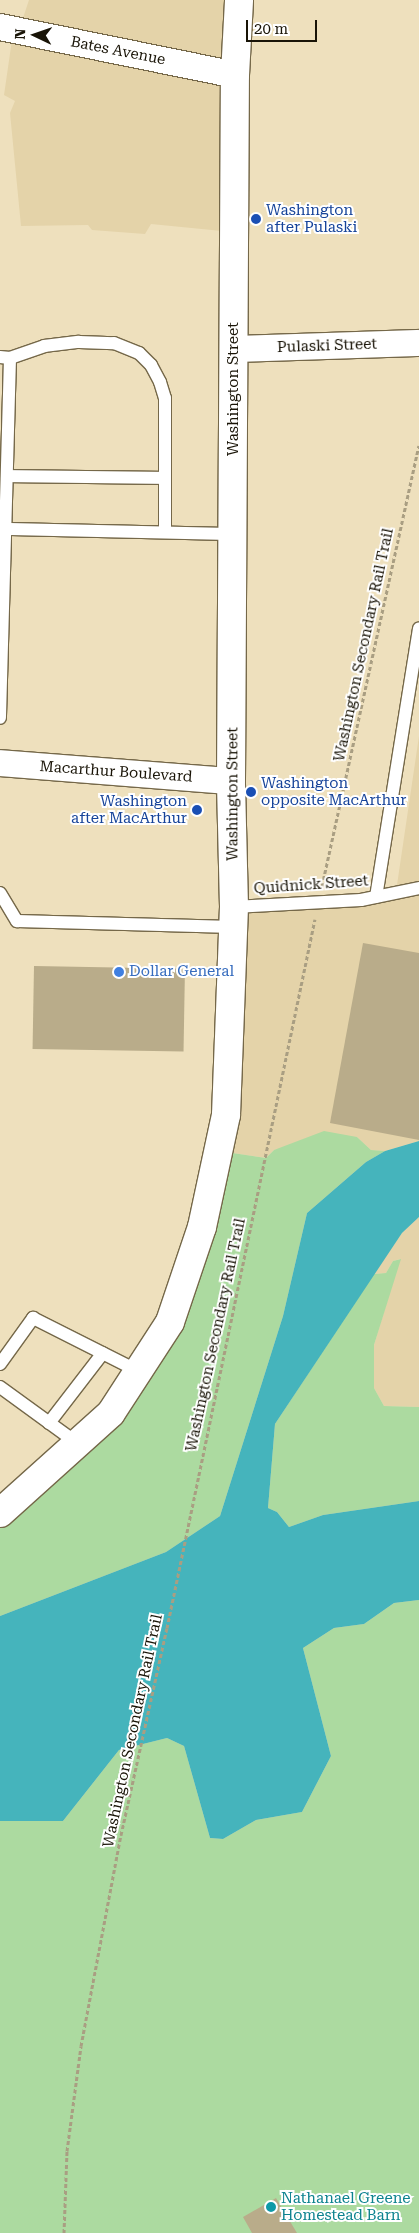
<!DOCTYPE html>
<html>
<head>
<meta charset="utf-8">
<style>
  body { margin:0 }
  #map { position:relative; width:419px; height:2233px; overflow:hidden; background:#eee0bd; font-family:"Roboto Serif",serif }
  div>[style] { position:absolute }
  [style*='--x'] { left:calc(var(--x)*1px); top:calc(var(--y)*1px); width:calc(var(--w)*1px); rotate:calc(var(--a)*1deg) }
  .built>* { inset:0; background:#e4d3a9 }
  .green>* { inset:0; background:#acdaa0 }
  .water>* { inset:0; background:#45b4bc }
  .building>* { inset:0; background:#b9ac8a; transform-origin:0 0 }
  .path>* { height:3px; margin-top:-1.5px; transform-origin:0; background:repeating-linear-gradient(90deg,#a99e82 0 4px,transparent 0 6.5px) }
  .roads { filter:drop-shadow(1px 0 #756849) drop-shadow(-1px 0 #756849) drop-shadow(0 1px #756849) drop-shadow(0 -1px #756849) }
  .service>* { height:12px; margin:-6px; padding:0 6px; transform-origin:6px; border-radius:6px; background:#fff }
  .minor>* { height:26px; margin:-13px; padding:0 13px; transform-origin:13px; border-radius:13px; background:#fff }
  .primary>* { height:28px; margin:-14px; padding:0 14px; transform-origin:14px; border-radius:14px; background:#fff }
  .dots>* { width:14px; height:14px; translate:-50% -50%; box-sizing:border-box; border:2px solid #fff; border-radius:50% }
  span { translate:-50% -50%; white-space:nowrap; text-align:center; line-height:1.15; -webkit-text-stroke:4px #fff; paint-order:stroke }
  .street-label { font-size:15px; color:#191407 }
  .transit-label { font-size:15px; color:#164399 }
  .left { translate:0 -50%; text-align:left }
  .right { translate:-100% -50%; text-align:right }
  .shop-label { font-size:15px; color:#366cbe }
  .culture-label { font-size:15px; color:#0d838f }
  .north { position:absolute; left:10px; top:10px; width:50px; height:50px; -webkit-text-stroke:4px #fff; paint-order:stroke; rotate:273deg; font-size:14px; font-weight:700; line-height:20px; text-align:center; color:#191407 }
  .north::after { content:''; display:block; margin:auto; width:18px; height:22px; background:#191407; clip-path:polygon(50% 0,100% 100%,50% 72%,0 100%) }
  .scale { position:absolute; left:246px; top:20px; width:71px; height:22px; box-sizing:border-box; border:2px solid #191407; border-top:0; padding-left:6px; font-size:15px; line-height:18px; white-space:nowrap; color:#191407; -webkit-text-stroke:4px #fff; paint-order:stroke }
</style>
</head>
<body>
<div id="map">
  <div class="built">
    <i style="clip-path:polygon(29px 0,236px 0,232px 232px,151px 224px,145px 234px,92px 230px,88px 225px,21px 226px,10px 113px,15px 101px,4px 95px,13px 33px,20px 27px)"></i>
    <i style="clip-path:polygon(419px 736px,419px 1141px,385px 1151px,371px 1150px,357px 1137px,274px 1150px,266px 1158px,219px 1151px,235px 907px,393px 892px,397px 885px)"></i>
    <i style="clip-path:polygon(419px 1217px,419px 1407px,384px 1406px,374px 1388px,374px 1345px,400px 1259px,393px 1261px,386px 1273px,374px 1274px,402px 1233px)"></i>
  </div>
  <div class="green">
    <i style="clip-path:polygon(324px 1131px,357px 1137px,371px 1150px,385px 1151px,366px 1162px,307px 1213px,283px 1316px,220px 1516px,166px 1552px,0 1616px,0 1512px,138px 1371px,219px 1151px,266px 1158px,274px 1150px)"></i>
    <i style="clip-path:polygon(401px 1259px,374px 1345px,374px 1388px,384px 1406px,419px 1407px,419px 1501px,323px 1515px,289px 1527px,277px 1512px,268px 1508px,275px 1424px,374px 1274px,386px 1273px,393px 1261px)"></i>
    <i style="clip-path:polygon(419px 1600px,419px 2233px,0 2233px,0 1821px,63px 1821px,119px 1750px,167px 1738px,184px 1746px,210px 1838px,223px 1839px,256px 1820px,302px 1812px,331px 1756px,303px 1648px,334px 1628px,364px 1624px,394px 1603px)"></i>
  </div>
  <div class="water">
    <i style="clip-path:polygon(419px 1141px,419px 1217px,402px 1233px,275px 1424px,268px 1508px,277px 1512px,289px 1527px,323px 1515px,419px 1501px,419px 1600px,394px 1603px,364px 1624px,334px 1628px,303px 1648px,331px 1756px,302px 1812px,256px 1820px,223px 1839px,210px 1838px,184px 1746px,167px 1738px,119px 1750px,63px 1821px,0 1821px,0 1616px,166px 1552px,220px 1516px,283px 1316px,307px 1213px,366px 1162px,385px 1151px)"></i>
  </div>
  <div class="building">
    <i style="clip-path:polygon(363px 943px,419px 953px,419px 1140px,330px 1123px)"></i>
    <i style="left:34px;top:966px;width:151px;height:83px;rotate:1deg"></i>
    <i style="clip-path:polygon(276px 2198px,297px 2233px,252px 2233px,243px 2217px)"></i>
  </div>
  <div class="path">
    <i style="--x:322;--y:886;--w:451;--a:-77.6"></i>
    <i style="--x:64;--y:2233;--w:82;--a:-87.9"></i>
    <i style="--x:67;--y:2151;--w:106;--a:-82.4"></i>
    <i style="--x:81;--y:2046;--w:215;--a:-79.3"></i>
    <i style="--x:121;--y:1835;--w:212;--a:-77.5"></i>
    <i style="--x:167;--y:1628;--w:724;--a:-78.21"></i>
  </div>
  <div class="roads">
    <div class="service">
      <i style="--x:0;--y:357;--w:10;--a:6"></i>
      <i style="--x:10;--y:358;--w:360;--a:91.6"></i>
      <i style="--x:10;--y:358;--w:36;--a:-19"></i>
      <i style="--x:44;--y:346;--w:35;--a:-7"></i>
      <i style="--x:79;--y:342;--w:35;--a:2"></i>
      <i style="--x:114;--y:343;--w:27;--a:22"></i>
      <i style="--x:139;--y:353;--w:17;--a:45"></i>
      <i style="--x:151;--y:365;--w:19;--a:62"></i>
      <i style="--x:160;--y:382;--w:17;--a:73"></i>
      <i style="--x:165;--y:398;--w:134;--a:90"></i>
      <i style="--x:7;--y:476;--w:158;--a:0.7"></i>
      <i style="--x:5;--y:529;--w:229;--a:1.3"></i>
      <i style="--x:0;--y:893;--w:33;--a:59"></i>
      <i style="--x:17;--y:921;--w:216;--a:1.6"></i>
      <i style="--x:376;--y:897;--w:272;--a:-80.9"></i>
      <i style="--x:234;--y:907;--w:127;--a:-3.2"></i>
      <i style="--x:361;--y:900;--w:59;--a:-11.7"></i>
      <i style="--x:0;--y:1364;--w:57;--a:-54.3"></i>
      <i style="--x:33;--y:1318;--w:118;--a:26.8"></i>
      <i style="--x:0;--y:1387;--w:95;--a:36"></i>
      <i style="--x:49;--y:1423;--w:88;--a:-52.4"></i>
    </div>
    <div class="minor">
      <i style="--x:0;--y:27;--w:240;--a:11.5"></i>
      <i style="--x:234;--y:349;--w:185;--a:-1.9"></i>
      <i style="--x:0;--y:763;--w:232;--a:4.5"></i>
    </div>
    <div class="primary">
      <i style="--x:0;--y:1513;--w:149;--a:-42"></i>
      <i style="--x:111;--y:1413;--w:108;--a:-57"></i>
      <i style="--x:170;--y:1322;--w:100;--a:-71.4"></i>
      <i style="--x:202;--y:1227;--w:115;--a:-77.9"></i>
      <i style="--x:226;--y:1115;--w:208;--a:-87.8"></i>
      <i style="--x:234;--y:907;--w:126;--a:-91.4"></i>
      <i style="--x:231;--y:781;--w:706;--a:-89.68"></i>
      <i style="--x:235;--y:75;--w:75;--a:-86.9"></i>
    </div>
  </div>
  <div class="dots">
    <i style="left:256px;top:219px;background:#1a4fb4"></i>
    <i style="left:251px;top:792px;background:#1a4fb4"></i>
    <i style="left:197px;top:810px;background:#1a4fb4"></i>
    <i style="left:119px;top:972px;background:#3f7fe0"></i>
    <i style="left:271px;top:2207px;background:#0f9aa8"></i>
  </div>
  <div class="street-label">
    <span style="left:118px;top:51px;rotate:11deg">Bates Avenue</span>
    <span style="left:327px;top:346px;rotate:-2deg">Pulaski Street</span>
    <span style="left:234px;top:389px;rotate:-90deg">Washington Street</span>
    <span style="left:364px;top:645px;rotate:-78deg">Washington Secondary Rail Trail</span>
    <span style="left:116px;top:772px;rotate:4deg">Macarthur Boulevard</span>
    <span style="left:233px;top:794px;rotate:-90deg">Washington Street</span>
    <span style="left:311px;top:885px;rotate:-4deg">Quidnick Street</span>
    <span style="left:216px;top:1335px;rotate:-78deg">Washington Secondary Rail Trail</span>
    <span style="left:133px;top:1731px;rotate:-78deg">Washington Secondary Rail Trail</span>
  </div>
  <div class="transit-label">
    <span class="left" style="left:266px;top:219px">Washington<br>after Pulaski</span>
    <span class="left" style="left:261px;top:792px">Washington<br>opposite MacArthur</span>
    <span class="right" style="left:187px;top:810px">Washington<br>after MacArthur</span>
  </div>
  <div class="shop-label">
    <span class="left" style="left:129px;top:972px">Dollar General</span>
  </div>
  <div class="culture-label">
    <span class="left" style="left:281px;top:2207px">Nathanael Greene<br>Homestead Barn</span>
  </div>
  <div class="north">N</div>
  <div class="scale">20 m</div>
</div>
</body>
</html>
